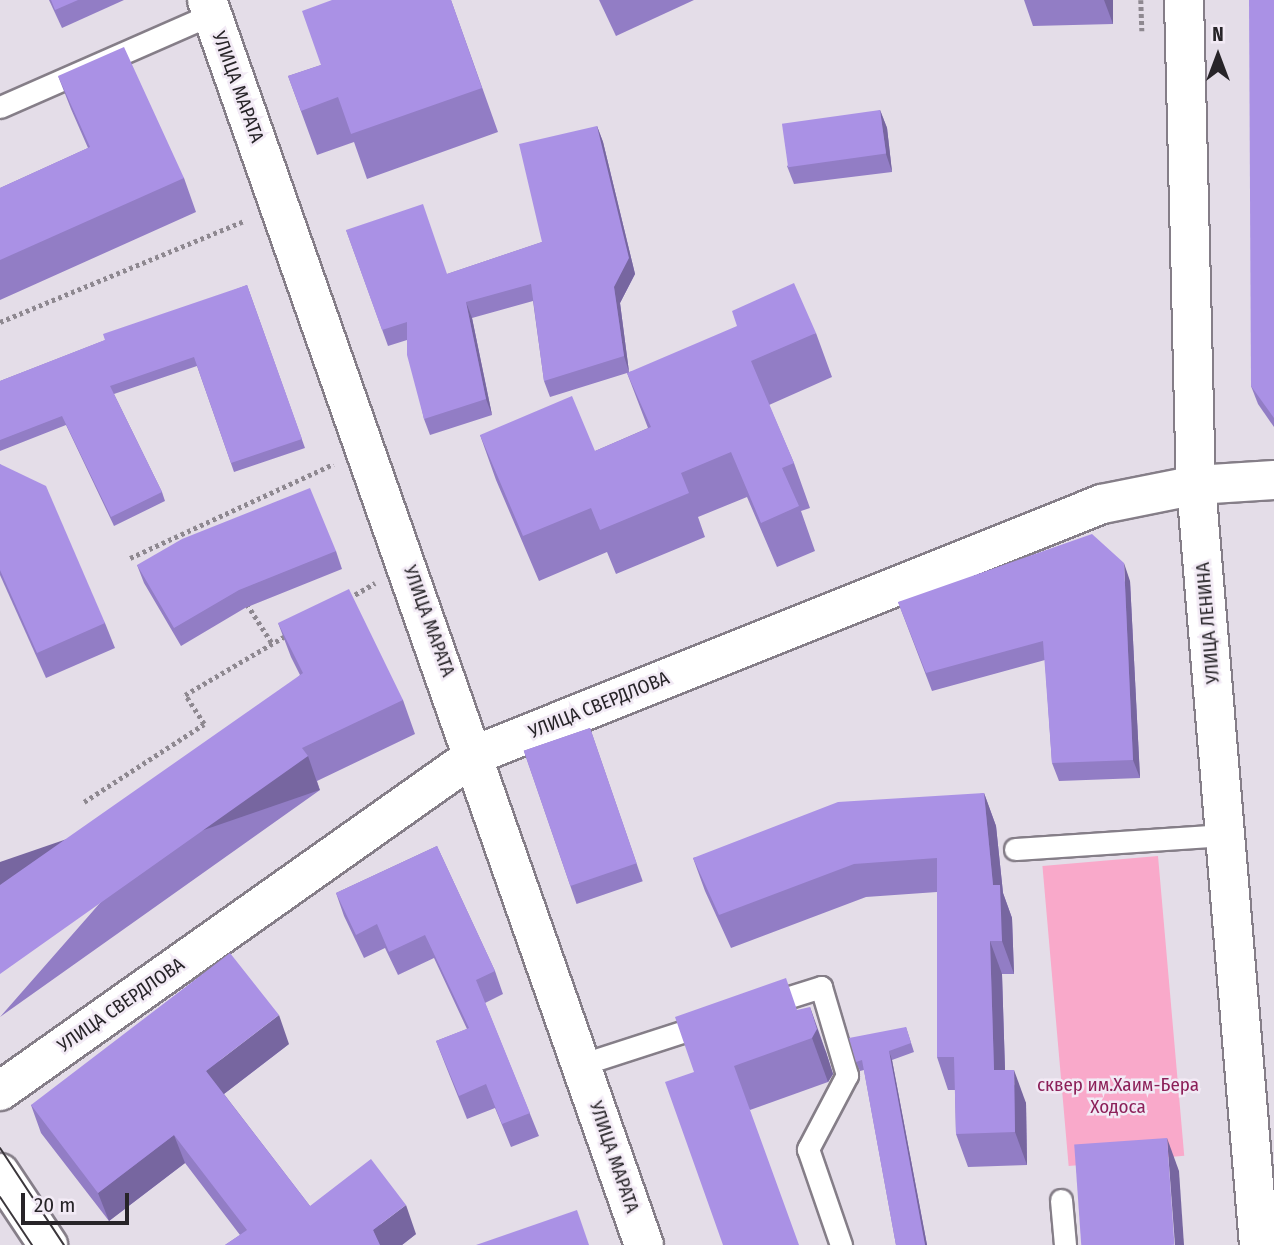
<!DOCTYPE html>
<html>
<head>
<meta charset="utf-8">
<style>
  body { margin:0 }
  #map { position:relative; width:1274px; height:1245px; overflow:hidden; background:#e4dde8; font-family:"Fira Sans Condensed",sans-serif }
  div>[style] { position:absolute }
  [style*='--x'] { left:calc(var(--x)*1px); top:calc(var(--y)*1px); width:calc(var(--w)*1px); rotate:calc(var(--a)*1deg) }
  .green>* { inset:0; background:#f9a9ca; transform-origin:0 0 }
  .path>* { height:4.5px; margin-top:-2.25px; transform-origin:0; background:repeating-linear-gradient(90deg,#8e8890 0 3.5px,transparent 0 7px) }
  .roads { filter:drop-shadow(2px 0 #857e88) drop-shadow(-2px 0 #857e88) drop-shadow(0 2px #857e88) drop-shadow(0 -2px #857e88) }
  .lane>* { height:21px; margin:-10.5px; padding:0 10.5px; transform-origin:10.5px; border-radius:10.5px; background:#fff }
  .street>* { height:38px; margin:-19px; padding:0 19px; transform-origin:19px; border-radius:19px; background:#fff }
  .secondary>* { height:38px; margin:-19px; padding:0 19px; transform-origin:19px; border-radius:19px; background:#fff }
  .tram>* { height:2px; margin:-1px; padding:0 1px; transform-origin:1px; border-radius:1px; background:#3b373c }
  .wall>* { inset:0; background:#927dc5; transform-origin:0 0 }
  .shaded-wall>* { inset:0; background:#7766a0; transform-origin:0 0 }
  .building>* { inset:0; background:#aa91e5; transform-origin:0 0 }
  span { translate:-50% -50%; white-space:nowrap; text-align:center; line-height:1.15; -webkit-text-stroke:5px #f2eaf5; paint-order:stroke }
  .street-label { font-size:19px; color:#272428 }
  .park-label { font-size:19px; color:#8c2059 }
  .north { position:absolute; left:1183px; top:21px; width:70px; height:70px; -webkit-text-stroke:5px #f2eaf5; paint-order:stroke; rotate:0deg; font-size:19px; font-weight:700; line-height:28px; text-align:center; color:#272428 }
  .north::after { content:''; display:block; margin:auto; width:24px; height:32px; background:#272428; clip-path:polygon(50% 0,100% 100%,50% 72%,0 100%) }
  .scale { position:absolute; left:21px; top:1193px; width:108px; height:32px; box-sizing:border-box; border:4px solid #272428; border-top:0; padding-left:9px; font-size:21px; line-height:24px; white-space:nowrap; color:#272428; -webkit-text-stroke:5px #f2eaf5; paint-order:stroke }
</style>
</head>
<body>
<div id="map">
  <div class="green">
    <i style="left:1158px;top:856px;width:301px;height:116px;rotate:85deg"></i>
  </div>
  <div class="path">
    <i style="--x:1141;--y:0;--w:31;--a:88"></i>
    <i style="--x:0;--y:322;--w:264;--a:-22.5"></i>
    <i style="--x:130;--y:558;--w:224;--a:-24.8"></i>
    <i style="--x:349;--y:598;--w:30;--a:-30"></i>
    <i style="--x:247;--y:604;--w:46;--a:57.3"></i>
    <i style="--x:84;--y:802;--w:143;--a:-33"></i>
    <i style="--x:204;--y:724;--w:35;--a:-123"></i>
    <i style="--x:185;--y:695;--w:118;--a:-30.5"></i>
  </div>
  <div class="roads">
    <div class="lane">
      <i style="--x:0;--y:107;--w:232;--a:-23.7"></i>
      <i style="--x:1015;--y:849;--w:211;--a:-3.8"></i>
      <i style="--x:764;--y:1005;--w:60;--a:-17.5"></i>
      <i style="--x:821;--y:987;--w:92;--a:73.5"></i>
      <i style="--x:847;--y:1075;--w:84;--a:117.8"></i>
      <i style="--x:808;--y:1149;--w:102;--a:71"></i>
      <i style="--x:583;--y:1064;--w:130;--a:-17.9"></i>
      <i style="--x:1061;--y:1200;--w:45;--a:84.9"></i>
    </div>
    <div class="street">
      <i style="--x:0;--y:1091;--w:582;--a:-35.27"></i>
      <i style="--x:475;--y:755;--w:675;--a:-21.82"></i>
      <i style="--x:1102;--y:504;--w:96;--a:-11.4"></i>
      <i style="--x:1196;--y:485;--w:78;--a:-3.7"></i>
    </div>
    <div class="secondary">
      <i style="--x:207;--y:0;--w:1319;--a:70.66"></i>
      <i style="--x:1184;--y:0;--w:485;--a:88.6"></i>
      <i style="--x:1196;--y:485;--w:763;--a:85.26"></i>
      <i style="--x:0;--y:1173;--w:87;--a:56.3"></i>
    </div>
  </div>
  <div class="tram">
    <i style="--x:0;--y:1148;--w:116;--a:56.6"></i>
    <i style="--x:0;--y:1197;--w:58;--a:56.3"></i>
  </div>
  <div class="wall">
    <i style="clip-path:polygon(49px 0,124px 0,62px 28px)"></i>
    <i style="clip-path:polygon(451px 0,498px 132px,367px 179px,354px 142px,317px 155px,288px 76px,321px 65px)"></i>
    <i style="clip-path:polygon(599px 0,694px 0,616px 36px)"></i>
    <i style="clip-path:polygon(1024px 0,1113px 0,1113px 24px,1033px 26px)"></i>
    <i style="clip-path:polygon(1274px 0,1274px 427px,1258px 404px,1251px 386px)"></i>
    <i style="clip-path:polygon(58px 76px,184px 178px,196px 212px,0 300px,0 188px,88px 148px,71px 109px)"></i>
    <i style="clip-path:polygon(880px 110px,887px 128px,892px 172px,794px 184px,787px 166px)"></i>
    <i style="clip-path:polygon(597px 126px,603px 142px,635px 274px,620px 303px,629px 372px,816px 333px,832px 377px,769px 405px,794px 463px,810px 508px,801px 511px,815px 551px,777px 567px,747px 497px,698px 517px,705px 537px,616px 574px,607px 552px,539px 581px,496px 480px,480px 435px,595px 451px,648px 428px,627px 373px,550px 397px,544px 381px,533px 301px,472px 318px,492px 415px,430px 435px,424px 419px,407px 340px,388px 346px,346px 230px,447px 274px,542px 242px)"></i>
    <i style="clip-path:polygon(247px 285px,305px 448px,234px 472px,197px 366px,114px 394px,162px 492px,165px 501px,114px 526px,66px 425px,0 451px,0 381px)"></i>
    <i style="clip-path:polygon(0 464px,105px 623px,115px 648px,46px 678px,0 575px)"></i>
    <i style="clip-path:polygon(336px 551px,342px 569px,245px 608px,181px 646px,144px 583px,137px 565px)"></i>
    <i style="clip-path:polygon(1130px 581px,1140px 778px,1059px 781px,1052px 763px,1045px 660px,932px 691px,898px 602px)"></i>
    <i style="clip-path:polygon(278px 623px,403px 700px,415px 734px,317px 781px,320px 790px,0 1017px,300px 675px,291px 657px)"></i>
    <i style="left:590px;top:728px;width:162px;height:70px;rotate:71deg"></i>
    <i style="clip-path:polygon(984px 793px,996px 826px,1003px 893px,1012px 918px,1014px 974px,1002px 974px,1005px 1070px,1026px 1103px,1027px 1165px,968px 1167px,956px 1134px,955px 1090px,948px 1090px,937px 1057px,937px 892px,866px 897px,731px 948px,705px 891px,693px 858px)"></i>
    <i style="clip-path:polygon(437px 846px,495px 971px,503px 994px,485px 1003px,539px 1136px,511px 1147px,495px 1108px,467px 1119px,445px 1064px,436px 1041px,467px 1029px,434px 958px,398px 975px,385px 948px,364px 958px,344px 916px,336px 893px)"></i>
    <i style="clip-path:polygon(797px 1010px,826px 1052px,833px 1074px,828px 1082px,750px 1110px,694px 1072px)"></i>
    <i style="clip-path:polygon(906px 1027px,914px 1052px,892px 1060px,927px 1245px,896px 1245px,864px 1070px,860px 1071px,856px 1062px)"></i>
    <i style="clip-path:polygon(289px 1044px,224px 1094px,310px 1206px,416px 1234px,402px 1245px,225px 1245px,240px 1235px,185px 1163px,109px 1221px,41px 1133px,31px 1105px)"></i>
  </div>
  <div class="shaded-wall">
    <i style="clip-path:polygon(1104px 0,1113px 0,1113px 24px)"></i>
    <i style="clip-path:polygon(880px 110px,887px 128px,892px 172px,886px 154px)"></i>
    <i style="clip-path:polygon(597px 126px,603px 142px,635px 274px,620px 303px,629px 372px,624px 356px,614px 287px)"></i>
    <i style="clip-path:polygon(466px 302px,472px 318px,492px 415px,486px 399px)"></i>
    <i style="clip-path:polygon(1124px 563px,1130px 581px,1140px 778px,1133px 760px)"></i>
    <i style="left:308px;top:756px;width:36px;height:377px;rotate:71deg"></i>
    <i style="clip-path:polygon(984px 793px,996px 826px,1003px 893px,1012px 918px,1014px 974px,1002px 941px,993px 885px)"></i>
    <i style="clip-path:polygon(990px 941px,1002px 974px,1006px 1103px,994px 1070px)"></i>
    <i style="clip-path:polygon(810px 1007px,826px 1052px,833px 1074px,828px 1082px,812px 1038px)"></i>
    <i style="clip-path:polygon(279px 1015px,289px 1044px,216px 1100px,206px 1071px)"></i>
    <i style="clip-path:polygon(889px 1051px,892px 1060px,927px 1245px,925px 1245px)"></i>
    <i style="clip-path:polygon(1014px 1070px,1026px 1103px,1027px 1165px,1015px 1132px)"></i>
    <i style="clip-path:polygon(174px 1135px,185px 1163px,109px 1221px,98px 1193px)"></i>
    <i style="clip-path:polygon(1167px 1138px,1179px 1171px,1184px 1245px,1175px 1245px)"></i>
    <i style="clip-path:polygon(406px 1205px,416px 1234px,402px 1245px,379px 1245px,373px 1230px)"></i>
  </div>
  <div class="building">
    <i style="clip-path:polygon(51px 0,78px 0,55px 10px)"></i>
    <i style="clip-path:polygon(332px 0,451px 0,482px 88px,351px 134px,338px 97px,301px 111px,288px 76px,321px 65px,302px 11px)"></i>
    <i style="clip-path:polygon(1249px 0,1274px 0,1274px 418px,1251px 386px)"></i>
    <i style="clip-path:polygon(124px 47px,184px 178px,0 260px,0 188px,90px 147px,58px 76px)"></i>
    <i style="left:880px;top:110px;width:44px;height:99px;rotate:82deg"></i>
    <i style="clip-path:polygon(597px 126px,629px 258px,614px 287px,624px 356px,544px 381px,531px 284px,466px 302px,486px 399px,424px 419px,407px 355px,407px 322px,382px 330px,346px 230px,423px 204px,447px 274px,542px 242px,519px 144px)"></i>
    <i style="clip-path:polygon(794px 283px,816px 333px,751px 361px,794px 463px,782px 468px,799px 506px,761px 523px,731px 452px,681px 473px,689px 493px,600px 530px,591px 508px,523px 536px,480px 435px,572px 396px,595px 451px,651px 427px,627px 373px,737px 326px,732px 311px)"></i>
    <i style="clip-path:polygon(247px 285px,302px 439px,231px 463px,194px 357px,110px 386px,162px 492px,111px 517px,62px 416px,0 440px,0 381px,105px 340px,103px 334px)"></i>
    <i style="clip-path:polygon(0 464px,46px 486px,105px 623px,37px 653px,0 570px)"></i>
    <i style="clip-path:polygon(310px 488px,336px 551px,239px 590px,174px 628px,137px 565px,182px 539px)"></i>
    <i style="clip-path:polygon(1092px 534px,1124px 563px,1133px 760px,1052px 763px,1043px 641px,926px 673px,898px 602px)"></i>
    <i style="clip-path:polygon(349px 589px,403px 700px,302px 748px,308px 756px,0 974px,0 885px,303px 673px,278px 623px)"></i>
    <i style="left:590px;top:728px;width:143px;height:70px;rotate:71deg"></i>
    <i style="clip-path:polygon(984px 793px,993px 885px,1000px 885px,1002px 941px,990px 941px,994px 1070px,1014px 1070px,1015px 1132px,956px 1134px,954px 1057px,937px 1057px,937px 858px,854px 864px,719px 915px,693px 858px,838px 802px)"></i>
    <i style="clip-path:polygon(437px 846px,495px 971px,476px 980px,530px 1113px,502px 1124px,486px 1084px,459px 1096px,436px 1041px,469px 1028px,425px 935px,389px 952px,377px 924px,356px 935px,336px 893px)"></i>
    <i style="clip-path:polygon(230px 953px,279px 1015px,206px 1071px,310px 1206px,371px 1159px,406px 1205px,373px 1230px,380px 1245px,225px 1245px,247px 1230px,174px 1135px,98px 1193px,31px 1105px)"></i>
    <i style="clip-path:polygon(786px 978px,797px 1010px,810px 1007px,817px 1029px,812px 1038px,734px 1066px,799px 1245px,723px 1245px,665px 1082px,694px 1072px,675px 1017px)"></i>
    <i style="clip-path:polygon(906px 1027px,911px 1043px,889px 1051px,925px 1245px,896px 1245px,862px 1060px,856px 1062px,849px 1038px)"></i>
    <i style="left:1167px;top:1138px;width:107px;height:93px;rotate:86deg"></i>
    <i style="clip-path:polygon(577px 1210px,589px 1245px,476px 1245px)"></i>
  </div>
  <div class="street-label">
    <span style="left:238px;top:87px;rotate:70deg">УЛИЦА МАРАТА</span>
    <span style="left:429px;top:621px;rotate:70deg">УЛИЦА МАРАТА</span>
    <span style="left:1208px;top:623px;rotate:-95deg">УЛИЦА ЛЕНИНА</span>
    <span style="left:599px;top:705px;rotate:-22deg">УЛИЦА СВЕРДЛОВА</span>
    <span style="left:121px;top:1005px;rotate:-35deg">УЛИЦА СВЕРДЛОВА</span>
    <span style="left:614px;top:1157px;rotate:71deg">УЛИЦА МАРАТА</span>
  </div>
  <div class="park-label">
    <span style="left:1118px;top:1096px">сквер им.Хаим-Бера<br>Ходоса</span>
  </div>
  <div class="north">N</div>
  <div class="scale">20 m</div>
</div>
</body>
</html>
